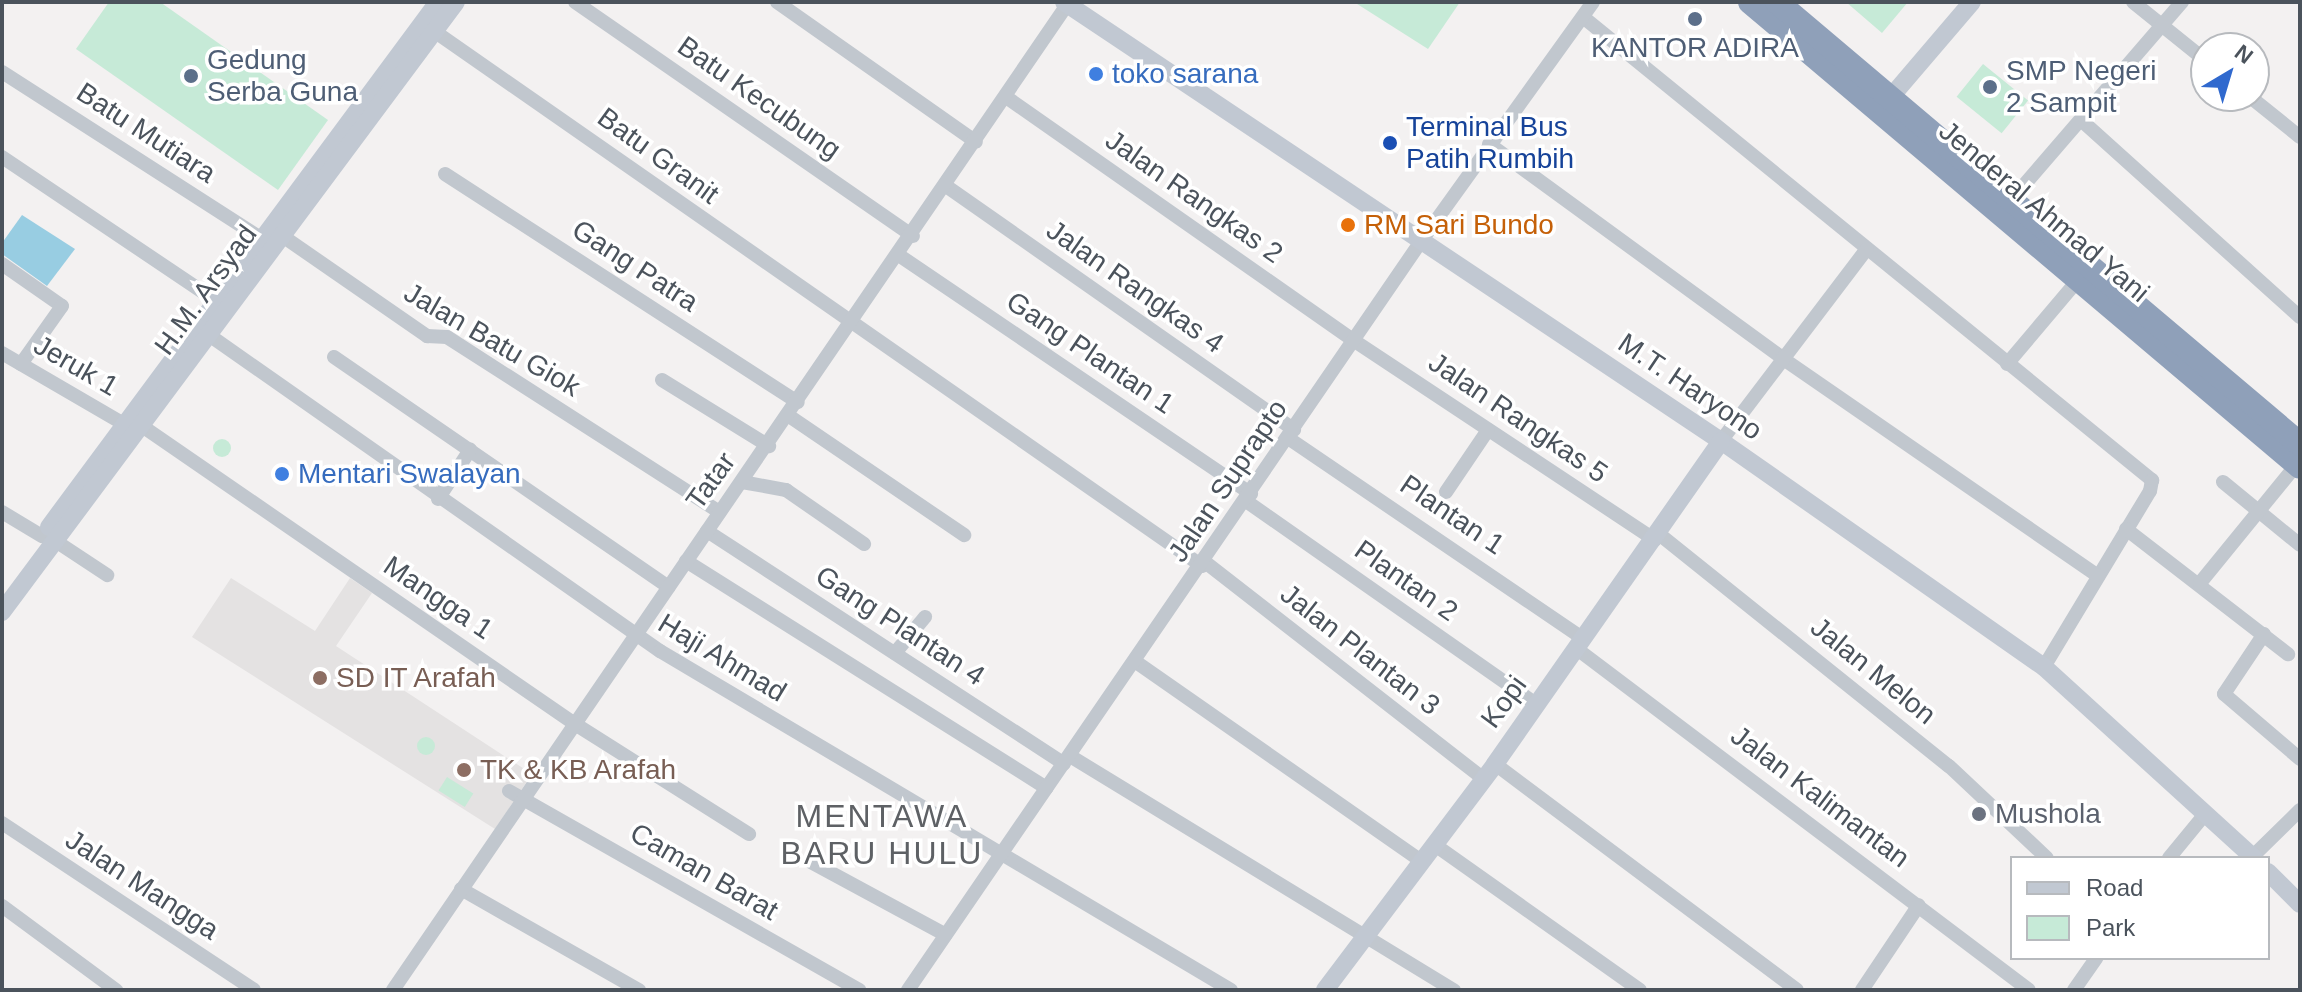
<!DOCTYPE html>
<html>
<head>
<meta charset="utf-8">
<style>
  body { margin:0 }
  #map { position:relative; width:2302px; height:992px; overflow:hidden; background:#f3f1f1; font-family:Helvetica,sans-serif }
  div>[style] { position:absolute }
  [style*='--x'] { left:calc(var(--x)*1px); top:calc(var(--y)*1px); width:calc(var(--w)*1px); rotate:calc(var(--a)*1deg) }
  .education>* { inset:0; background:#e4e2e2 }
  .green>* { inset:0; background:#c6ead7; transform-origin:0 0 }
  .round { border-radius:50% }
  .water>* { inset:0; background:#98cde2 }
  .street>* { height:14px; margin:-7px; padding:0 7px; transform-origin:7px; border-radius:7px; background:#c1c7ce }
  .secondary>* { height:18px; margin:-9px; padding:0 9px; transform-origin:9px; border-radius:9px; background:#c1c8d2 }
  .highway>* { height:24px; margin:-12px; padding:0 12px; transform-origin:12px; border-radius:12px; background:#8fa0b9 }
  .dots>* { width:22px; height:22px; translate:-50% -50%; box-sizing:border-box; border:4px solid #fff; border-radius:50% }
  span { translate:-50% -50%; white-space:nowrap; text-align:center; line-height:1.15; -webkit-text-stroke:7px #fff; paint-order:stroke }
  .service-label { font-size:28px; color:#4e5e75 }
  .left { translate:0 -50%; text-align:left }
  .shop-label { font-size:28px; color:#366cbe }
  .street-label { font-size:28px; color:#4b535c }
  .transit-label { font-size:28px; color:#164399 }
  .food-label { font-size:28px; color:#c56008 }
  .education-label { font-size:28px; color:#785e54 }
  .worship-label { font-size:28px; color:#5b616d }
  .quarter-label { font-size:32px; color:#5e6165; letter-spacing:2px }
  .frame { position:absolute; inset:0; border:4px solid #4b535c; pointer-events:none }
  .legend { position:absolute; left:2010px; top:856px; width:260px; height:104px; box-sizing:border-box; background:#fff; border:2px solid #b7babe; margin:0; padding:10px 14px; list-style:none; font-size:24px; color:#4b535c }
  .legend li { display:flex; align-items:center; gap:16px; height:40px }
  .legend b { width:40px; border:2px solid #b7babe }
  .north { position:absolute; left:2190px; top:32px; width:80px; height:80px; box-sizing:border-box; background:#fff; border:2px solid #b7babe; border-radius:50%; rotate:38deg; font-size:22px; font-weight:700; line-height:32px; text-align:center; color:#4b535c }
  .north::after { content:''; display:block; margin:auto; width:28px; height:36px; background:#3069ce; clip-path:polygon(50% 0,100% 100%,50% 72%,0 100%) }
</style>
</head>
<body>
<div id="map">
  <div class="education">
    <i style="clip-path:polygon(231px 578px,315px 631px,350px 578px,372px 593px,336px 646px,532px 774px,495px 829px,192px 637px)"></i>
  </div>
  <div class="green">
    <i style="clip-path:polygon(109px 2px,160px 2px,328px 120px,278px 190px,76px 49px)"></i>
    <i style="clip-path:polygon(1354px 2px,1460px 2px,1428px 49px)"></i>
    <i style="clip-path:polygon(1846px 2px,1908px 2px,1882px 33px)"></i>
    <i style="left:1983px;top:64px;width:58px;height:42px;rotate:39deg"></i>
    <i class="round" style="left:213px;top:439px;width:18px;height:18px"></i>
    <i class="round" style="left:417px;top:737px;width:18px;height:18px"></i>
    <i style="left:447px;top:777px;width:31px;height:16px;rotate:32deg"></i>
  </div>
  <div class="water">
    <i style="clip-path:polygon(22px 215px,75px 249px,47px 286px,2px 254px,2px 243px)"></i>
  </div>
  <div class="street">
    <i style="--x:575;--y:2;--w:411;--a:34.7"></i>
    <i style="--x:777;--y:2;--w:243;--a:35.1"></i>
    <i style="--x:2133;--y:2;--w:94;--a:38.9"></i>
    <i style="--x:1583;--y:17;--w:734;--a:39.14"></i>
    <i style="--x:2152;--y:480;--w:11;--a:100"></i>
    <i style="--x:2150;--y:491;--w:205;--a:121.1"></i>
    <i style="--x:434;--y:31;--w:936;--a:34.86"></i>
    <i style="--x:2;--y:72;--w:309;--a:32.7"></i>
    <i style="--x:2249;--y:96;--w:65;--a:38.8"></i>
    <i style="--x:1006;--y:97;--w:424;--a:35"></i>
    <i style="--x:1353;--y:340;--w:362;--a:33.5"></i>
    <i style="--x:2081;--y:120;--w:295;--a:42"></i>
    <i style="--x:1489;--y:144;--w:363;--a:36.1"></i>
    <i style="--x:1782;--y:358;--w:384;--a:34.6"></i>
    <i style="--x:2;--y:157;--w:257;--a:33.9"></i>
    <i style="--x:445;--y:174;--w:420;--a:32.9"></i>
    <i style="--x:946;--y:186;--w:425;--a:35"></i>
    <i style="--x:2011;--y:200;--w:262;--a:-49.2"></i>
    <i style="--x:281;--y:235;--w:178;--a:34.7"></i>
    <i style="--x:427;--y:336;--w:20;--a:3"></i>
    <i style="--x:447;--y:337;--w:324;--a:32.7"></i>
    <i style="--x:900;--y:256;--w:424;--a:34.1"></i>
    <i style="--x:2;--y:264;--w:73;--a:35"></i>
    <i style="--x:62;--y:306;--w:71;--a:125.3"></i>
    <i style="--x:209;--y:335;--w:551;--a:35.02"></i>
    <i style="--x:660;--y:651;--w:664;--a:30.7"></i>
    <i style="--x:2;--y:353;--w:141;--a:30.2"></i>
    <i style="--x:334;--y:357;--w:406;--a:34.5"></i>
    <i style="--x:2007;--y:364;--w:110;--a:-49.8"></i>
    <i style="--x:662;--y:380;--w:126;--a:31.7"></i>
    <i style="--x:789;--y:416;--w:212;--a:34.2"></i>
    <i style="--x:142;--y:426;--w:526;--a:34.54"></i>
    <i style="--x:575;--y:724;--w:206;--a:32.3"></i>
    <i style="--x:1288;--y:438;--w:358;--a:34.2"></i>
    <i style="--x:1721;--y:441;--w:241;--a:-52.8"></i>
    <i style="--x:742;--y:482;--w:45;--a:10.3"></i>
    <i style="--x:786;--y:490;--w:95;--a:34.7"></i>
    <i style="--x:2223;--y:482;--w:99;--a:39.3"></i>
    <i style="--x:1446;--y:492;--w:75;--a:-55.9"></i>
    <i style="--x:438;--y:499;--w:59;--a:-56.9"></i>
    <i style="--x:1246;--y:501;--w:355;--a:35"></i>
    <i style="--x:2;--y:512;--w:47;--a:31"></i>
    <i style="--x:2126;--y:529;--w:205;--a:37.7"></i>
    <i style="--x:707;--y:531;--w:426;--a:33.1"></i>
    <i style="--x:1659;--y:534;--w:371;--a:38.7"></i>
    <i style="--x:1949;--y:766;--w:134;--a:43.2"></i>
    <i style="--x:54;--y:540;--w:64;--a:33.4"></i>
    <i style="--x:686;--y:561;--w:426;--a:32.2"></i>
    <i style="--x:1205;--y:562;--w:353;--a:37.9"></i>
    <i style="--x:2200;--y:583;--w:154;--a:-50.8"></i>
    <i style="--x:2264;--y:634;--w:72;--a:123.7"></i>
    <i style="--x:2224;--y:694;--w:100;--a:40.5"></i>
    <i style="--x:1577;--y:649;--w:566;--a:37.03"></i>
    <i style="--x:895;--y:653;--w:47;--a:-50.2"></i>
    <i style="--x:1136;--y:662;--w:350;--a:34.9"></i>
    <i style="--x:1070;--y:756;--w:450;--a:31.4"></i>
    <i style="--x:1495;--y:764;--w:377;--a:36.8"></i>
    <i style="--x:509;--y:791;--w:403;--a:29.6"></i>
    <i style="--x:2;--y:823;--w:302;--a:33.5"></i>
    <i style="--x:1435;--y:845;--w:251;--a:35.3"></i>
    <i style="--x:2252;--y:857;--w:67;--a:-44.4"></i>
    <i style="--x:2169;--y:858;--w:58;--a:-50.6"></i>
    <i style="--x:811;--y:862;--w:153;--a:28.4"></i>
    <i style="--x:461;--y:889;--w:205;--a:29.6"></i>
    <i style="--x:2;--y:906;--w:142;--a:36.4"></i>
    <i style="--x:393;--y:990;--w:1197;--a:-55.62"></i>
    <i style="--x:908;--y:990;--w:909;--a:-55.58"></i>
    <i style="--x:1422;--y:240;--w:293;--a:-54.3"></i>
    <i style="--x:1862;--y:990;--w:102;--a:-56.2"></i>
    <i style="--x:2074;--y:990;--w:39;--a:-55"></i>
  </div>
  <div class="secondary">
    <i style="--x:1064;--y:2;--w:790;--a:33.75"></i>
    <i style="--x:1721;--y:441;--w:394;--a:35"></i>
    <i style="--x:2044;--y:667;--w:284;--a:42.3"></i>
    <i style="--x:1890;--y:98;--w:126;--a:-49.5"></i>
    <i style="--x:49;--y:527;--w:653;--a:-53.46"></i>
    <i style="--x:2;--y:612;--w:760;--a:-53.34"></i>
    <i style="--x:2268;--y:872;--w:45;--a:45"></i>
    <i style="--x:1325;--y:990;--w:283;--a:-53"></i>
    <i style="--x:1495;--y:764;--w:394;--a:-55"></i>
  </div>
  <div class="highway">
    <i style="--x:1750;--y:2;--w:720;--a:40.21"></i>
    <i style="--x:1777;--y:2;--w:685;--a:40.2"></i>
  </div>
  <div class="dots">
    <i style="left:1695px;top:19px;background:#5c6f8a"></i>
    <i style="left:1096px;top:74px;background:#3f7fe0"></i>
    <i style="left:191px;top:76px;background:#5c6f8a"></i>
    <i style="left:1990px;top:87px;background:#5c6f8a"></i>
    <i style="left:1390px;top:143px;background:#1a4fb4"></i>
    <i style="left:1348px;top:225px;background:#e8710a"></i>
    <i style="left:282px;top:474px;background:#3f7fe0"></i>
    <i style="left:320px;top:678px;background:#8d6e63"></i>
    <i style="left:464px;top:770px;background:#8d6e63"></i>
    <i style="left:1979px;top:814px;background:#6b7280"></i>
  </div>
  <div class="service-label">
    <span style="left:1695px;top:48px">KANTOR ADIRA</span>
    <span class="left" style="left:207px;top:76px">Gedung<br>Serba Guna</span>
    <span class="left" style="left:2006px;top:87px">SMP Negeri<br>2 Sampit</span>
  </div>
  <div class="shop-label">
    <span class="left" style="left:1112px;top:74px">toko sarana</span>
    <span class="left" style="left:298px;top:474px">Mentari Swalayan</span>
  </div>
  <div class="street-label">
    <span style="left:759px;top:98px;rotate:35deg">Batu Kecubung</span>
    <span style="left:146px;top:133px;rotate:33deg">Batu Mutiara</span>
    <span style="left:658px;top:156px;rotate:36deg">Batu Granit</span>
    <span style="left:1194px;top:197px;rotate:35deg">Jalan Rangkas 2</span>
    <span style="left:2044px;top:212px;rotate:40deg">Jenderal Ahmad Yani</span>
    <span style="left:635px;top:266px;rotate:33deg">Gang Patra</span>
    <span style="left:1135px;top:287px;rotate:35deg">Jalan Rangkas 4</span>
    <span style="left:206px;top:290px;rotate:-54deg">H.M. Arsyad</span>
    <span style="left:492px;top:340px;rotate:30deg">Jalan Batu Giok</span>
    <span style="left:1090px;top:353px;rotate:34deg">Gang Plantan 1</span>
    <span style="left:76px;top:366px;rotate:30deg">Jeruk 1</span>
    <span style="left:1690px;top:387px;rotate:34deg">M.T. Haryono</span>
    <span style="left:1518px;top:418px;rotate:34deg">Jalan Rangkas 5</span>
    <span style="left:711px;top:481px;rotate:-54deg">Tatar</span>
    <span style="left:1228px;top:481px;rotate:-56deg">Jalan Suprapto</span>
    <span style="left:1452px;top:515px;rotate:34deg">Plantan 1</span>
    <span style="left:1406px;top:581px;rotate:35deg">Plantan 2</span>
    <span style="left:438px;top:598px;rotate:34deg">Mangga 1</span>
    <span style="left:900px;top:626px;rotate:33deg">Gang Plantan 4</span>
    <span style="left:1360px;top:650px;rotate:38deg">Jalan Plantan 3</span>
    <span style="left:722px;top:658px;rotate:31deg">Haji Ahmad</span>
    <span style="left:1873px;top:671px;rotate:39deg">Jalan Melon</span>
    <span style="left:1504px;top:702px;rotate:-54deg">Kopi</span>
    <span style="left:1820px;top:797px;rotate:37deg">Jalan Kalimantan</span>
    <span style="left:704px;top:872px;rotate:30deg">Caman Barat</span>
    <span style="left:142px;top:885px;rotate:33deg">Jalan Mangga</span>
  </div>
  <div class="transit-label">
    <span class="left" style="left:1406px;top:143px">Terminal Bus<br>Patih Rumbih</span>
  </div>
  <div class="food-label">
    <span class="left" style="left:1364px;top:225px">RM Sari Bundo</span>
  </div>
  <div class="education-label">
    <span class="left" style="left:336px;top:678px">SD IT Arafah</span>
    <span class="left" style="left:480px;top:770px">TK &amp; KB Arafah</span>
  </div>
  <div class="worship-label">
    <span class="left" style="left:1995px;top:814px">Mushola</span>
  </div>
  <div class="quarter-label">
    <span style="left:882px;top:835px">MENTAWA<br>BARU HULU</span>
  </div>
  <div class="frame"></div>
  <ul class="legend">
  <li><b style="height:10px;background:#c1c8d2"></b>Road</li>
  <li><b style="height:22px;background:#c6ead7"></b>Park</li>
  </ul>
  <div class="north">N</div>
</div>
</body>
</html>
